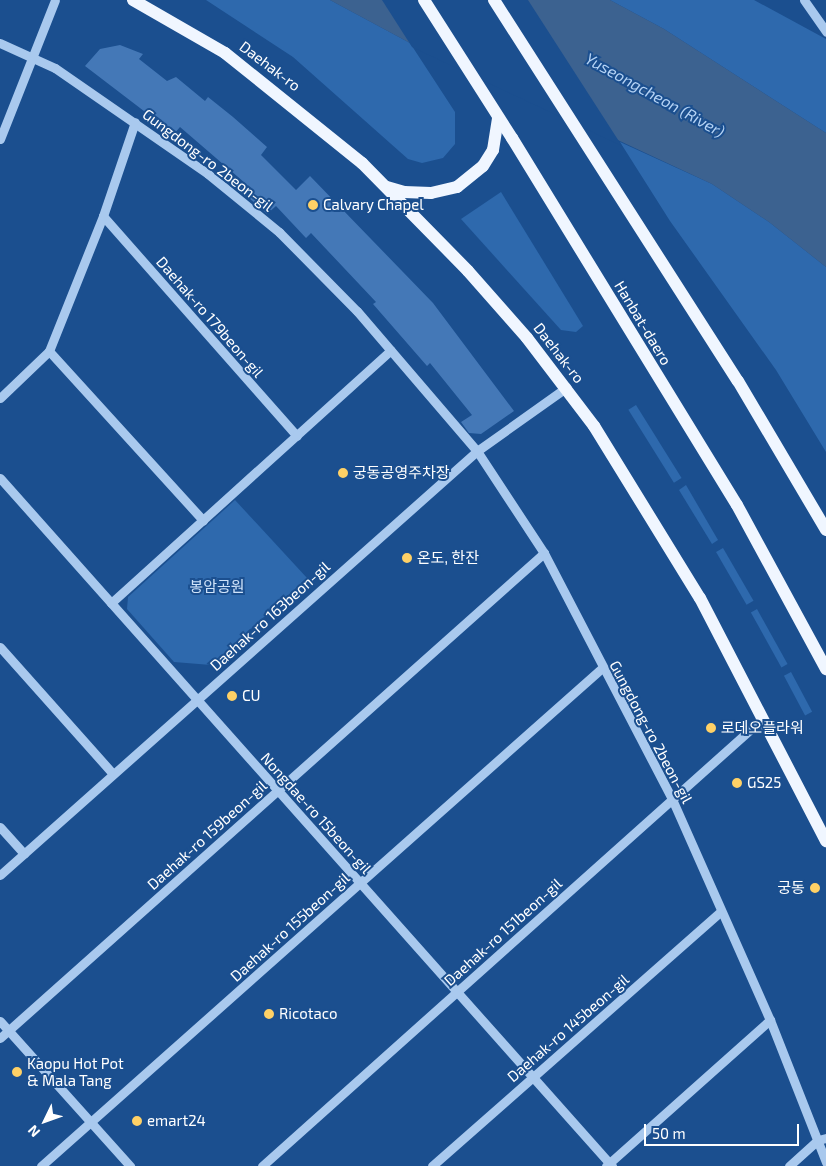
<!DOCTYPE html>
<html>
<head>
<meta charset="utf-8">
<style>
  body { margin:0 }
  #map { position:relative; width:826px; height:1166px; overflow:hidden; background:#1b4f8f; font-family:"Exo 2","Noto Sans KR",sans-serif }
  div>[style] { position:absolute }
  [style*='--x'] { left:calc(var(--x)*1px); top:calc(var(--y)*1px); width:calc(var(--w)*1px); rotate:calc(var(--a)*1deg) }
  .green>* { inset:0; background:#2e69ad; transform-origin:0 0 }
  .water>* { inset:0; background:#3c6290 }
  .pier>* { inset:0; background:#1b4f8f }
  .building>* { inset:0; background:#4478b7 }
  .minor>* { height:9px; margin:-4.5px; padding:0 4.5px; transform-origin:4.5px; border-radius:4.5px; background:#a9c9ee }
  .major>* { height:12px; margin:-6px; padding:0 6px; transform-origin:6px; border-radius:6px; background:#f0f6ff }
  .dots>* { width:14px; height:14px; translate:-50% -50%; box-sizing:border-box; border:2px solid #1b4f8f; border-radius:50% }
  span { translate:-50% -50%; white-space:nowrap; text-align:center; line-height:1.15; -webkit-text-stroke:4px #1b4f8f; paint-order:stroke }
  .street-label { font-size:15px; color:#fff }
  .poi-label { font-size:15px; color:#fff }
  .left { translate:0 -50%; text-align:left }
  .right { translate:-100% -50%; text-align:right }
  .park-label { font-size:15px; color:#cfe3fa }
  .water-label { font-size:16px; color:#b5d3f5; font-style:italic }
  .north { position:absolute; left:20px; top:1096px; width:50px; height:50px; -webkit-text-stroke:4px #1b4f8f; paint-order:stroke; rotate:228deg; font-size:14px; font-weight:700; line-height:20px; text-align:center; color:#fff }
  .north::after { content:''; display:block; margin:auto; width:18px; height:22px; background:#fff; clip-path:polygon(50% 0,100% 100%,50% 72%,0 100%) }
  .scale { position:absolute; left:644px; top:1124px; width:155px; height:22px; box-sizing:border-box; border:2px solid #fff; border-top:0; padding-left:6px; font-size:15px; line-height:18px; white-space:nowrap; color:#fff; -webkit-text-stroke:4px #1b4f8f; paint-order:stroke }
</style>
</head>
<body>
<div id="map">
  <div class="green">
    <i style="clip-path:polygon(206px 0,330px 0,410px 43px,455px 112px,455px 144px,443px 158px,422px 163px,408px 159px,293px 57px)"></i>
    <i style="clip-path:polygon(610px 0,754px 0,826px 39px,826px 133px,664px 29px)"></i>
    <i style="clip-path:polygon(620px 142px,712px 184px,769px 222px,826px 267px,826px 452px,776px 370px,670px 221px)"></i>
    <i style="clip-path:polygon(501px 192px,583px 326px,576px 332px,561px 330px,461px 219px)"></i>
    <i style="left:636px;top:405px;width:86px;height:9px;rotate:58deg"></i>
    <i style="clip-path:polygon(686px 485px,718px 540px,712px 544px,679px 490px)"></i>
    <i style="clip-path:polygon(235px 500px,307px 578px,211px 665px,174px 662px,127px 609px,128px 597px)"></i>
    <i style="left:723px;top:548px;width:61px;height:8px;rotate:60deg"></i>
    <i style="left:757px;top:609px;width:63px;height:7px;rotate:61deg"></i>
    <i style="left:791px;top:672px;width:45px;height:8px;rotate:62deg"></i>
  </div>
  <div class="water">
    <i style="clip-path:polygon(330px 0,610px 0,664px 29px,826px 133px,826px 267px,769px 222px,712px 184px,410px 43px)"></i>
  </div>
  <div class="pier">
    <i style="clip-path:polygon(382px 0,528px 0,622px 146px,412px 47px)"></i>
  </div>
  <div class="building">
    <i style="clip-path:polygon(120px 45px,143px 54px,139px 59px,167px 81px,176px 77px,205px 101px,208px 97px,233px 117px,267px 147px,261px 155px,296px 190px,310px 176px,433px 303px,514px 411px,481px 434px,469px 433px,461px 422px,472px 415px,430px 363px,427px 366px,373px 304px,376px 302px,311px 233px,306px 238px,276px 206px,267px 214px,239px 189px,245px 183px,180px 127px,174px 134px,85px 66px,100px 49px)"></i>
  </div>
  <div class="minor">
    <i style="--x:804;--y:0;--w:39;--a:55"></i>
    <i style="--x:0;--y:43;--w:60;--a:24.4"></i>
    <i style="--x:55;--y:68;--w:186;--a:34.7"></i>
    <i style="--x:208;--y:174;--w:92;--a:39.2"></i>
    <i style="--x:279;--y:232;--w:111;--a:45.4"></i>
    <i style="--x:357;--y:311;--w:184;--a:49.4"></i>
    <i style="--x:477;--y:451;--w:122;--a:56.7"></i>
    <i style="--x:544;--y:553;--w:277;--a:62.5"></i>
    <i style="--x:672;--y:799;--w:242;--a:66.1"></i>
    <i style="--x:770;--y:1020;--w:153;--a:68.5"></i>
    <i style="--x:0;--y:139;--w:149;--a:-68.4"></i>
    <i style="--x:103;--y:216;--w:293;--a:48.6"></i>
    <i style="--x:49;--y:351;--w:229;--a:47.7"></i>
    <i style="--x:0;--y:398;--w:68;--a:-43.8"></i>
    <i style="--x:49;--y:351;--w:145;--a:-68.2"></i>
    <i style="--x:103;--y:216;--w:99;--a:-71.2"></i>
    <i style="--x:0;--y:478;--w:921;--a:48.35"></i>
    <i style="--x:111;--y:603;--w:377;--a:-42.1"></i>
    <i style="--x:0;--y:647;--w:170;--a:48.3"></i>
    <i style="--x:0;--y:827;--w:36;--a:48"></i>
    <i style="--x:0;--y:875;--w:638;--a:-41.63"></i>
    <i style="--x:477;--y:451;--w:110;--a:-35.4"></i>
    <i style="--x:0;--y:1021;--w:195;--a:48.1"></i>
    <i style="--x:0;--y:1038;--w:729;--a:-41.72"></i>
    <i style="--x:41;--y:1166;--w:750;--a:-41.6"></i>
    <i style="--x:262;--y:1166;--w:672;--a:-41.8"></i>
    <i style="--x:432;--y:1166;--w:385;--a:-41.4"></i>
    <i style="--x:606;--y:1166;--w:220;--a:-41.7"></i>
    <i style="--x:789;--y:1166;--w:39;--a:-42"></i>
    <i style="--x:818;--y:1140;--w:8;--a:-14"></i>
  </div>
  <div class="major">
    <i style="--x:133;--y:0;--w:106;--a:29.9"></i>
    <i style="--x:225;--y:53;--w:176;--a:38.8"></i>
    <i style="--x:362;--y:163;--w:151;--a:45.5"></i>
    <i style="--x:468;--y:271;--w:89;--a:48.6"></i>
    <i style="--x:527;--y:338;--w:111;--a:52.7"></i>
    <i style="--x:594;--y:426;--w:202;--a:58.4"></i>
    <i style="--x:700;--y:598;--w:274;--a:62.6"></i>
    <i style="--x:424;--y:0;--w:164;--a:57.5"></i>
    <i style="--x:512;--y:138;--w:430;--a:58.5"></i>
    <i style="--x:737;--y:505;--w:187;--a:61.5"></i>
    <i style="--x:494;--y:0;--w:452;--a:57.4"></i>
    <i style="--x:738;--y:381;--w:173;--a:59.4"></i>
    <i style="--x:387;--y:187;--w:18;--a:16"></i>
    <i style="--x:404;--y:192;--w:27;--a:2"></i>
    <i style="--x:431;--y:193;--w:27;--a:-13"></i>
    <i style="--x:457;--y:187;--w:33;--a:-39"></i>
    <i style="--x:483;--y:166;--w:19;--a:-58"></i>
    <i style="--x:493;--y:150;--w:32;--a:-81"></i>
  </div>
  <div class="dots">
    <i style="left:313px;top:205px;background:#ffd166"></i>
    <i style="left:343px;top:473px;background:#ffd166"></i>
    <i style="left:407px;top:558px;background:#ffd166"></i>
    <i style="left:232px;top:696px;background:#ffd166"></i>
    <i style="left:711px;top:728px;background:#ffd166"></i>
    <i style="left:737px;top:783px;background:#ffd166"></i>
    <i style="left:815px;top:888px;background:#ffd166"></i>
    <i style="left:269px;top:1014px;background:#ffd166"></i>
    <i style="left:17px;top:1072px;background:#ffd166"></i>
    <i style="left:137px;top:1121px;background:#ffd166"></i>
  </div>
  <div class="street-label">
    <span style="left:270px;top:66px;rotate:37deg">Daehak-ro</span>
    <span style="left:208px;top:160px;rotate:37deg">Gungdong-ro 2beon-gil</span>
    <span style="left:210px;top:317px;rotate:49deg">Daehak-ro 179beon-gil</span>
    <span style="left:643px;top:323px;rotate:59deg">Hanbat-daero</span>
    <span style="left:559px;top:353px;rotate:52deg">Daehak-ro</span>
    <span style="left:270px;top:616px;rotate:-42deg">Daehak-ro 163beon-gil</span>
    <span style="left:651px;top:732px;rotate:62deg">Gungdong-ro 2beon-gil</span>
    <span style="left:316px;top:813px;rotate:48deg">Nongdae-ro 15beon-gil</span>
    <span style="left:207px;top:835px;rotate:-42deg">Daehak-ro 159beon-gil</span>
    <span style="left:290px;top:927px;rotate:-42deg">Daehak-ro 155beon-gil</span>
    <span style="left:503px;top:932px;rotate:-42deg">Daehak-ro 151beon-gil</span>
    <span style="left:568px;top:1028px;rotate:-41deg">Daehak-ro 145beon-gil</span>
  </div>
  <div class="poi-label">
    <span class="left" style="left:323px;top:205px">Calvary Chapel</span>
    <span class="left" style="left:353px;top:473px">궁동공영주차장</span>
    <span class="left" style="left:417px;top:558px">온도, 한잔</span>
    <span class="left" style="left:242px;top:696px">CU</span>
    <span class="left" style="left:721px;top:728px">로데오플라워</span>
    <span class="left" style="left:747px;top:783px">GS25</span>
    <span class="right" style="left:805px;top:888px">궁동</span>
    <span class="left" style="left:279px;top:1014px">Ricotaco</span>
    <span class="left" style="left:27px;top:1072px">Kaopu Hot Pot<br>&amp; Mala Tang</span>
    <span class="left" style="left:147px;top:1121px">emart24</span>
  </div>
  <div class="park-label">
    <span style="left:217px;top:587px">봉암공원</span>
  </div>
  <div class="water-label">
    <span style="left:655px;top:95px;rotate:29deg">Yuseongcheon (River)</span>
  </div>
  <div class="north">N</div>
  <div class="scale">50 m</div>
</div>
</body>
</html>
